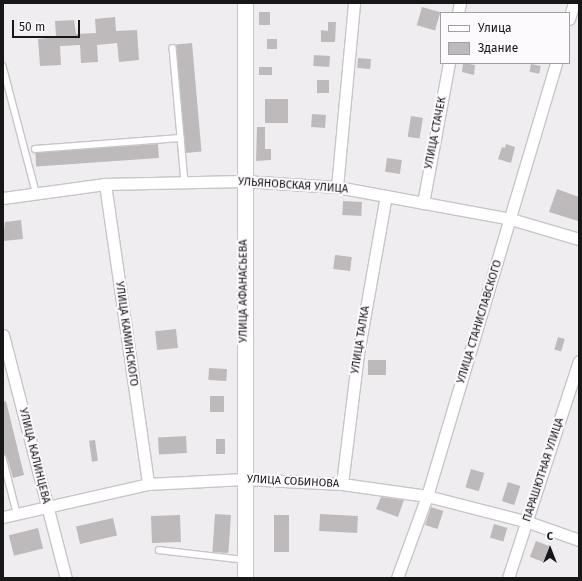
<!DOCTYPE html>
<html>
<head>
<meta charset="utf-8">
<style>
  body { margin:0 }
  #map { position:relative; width:582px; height:581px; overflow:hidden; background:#f0edf1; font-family:"Fira Sans",sans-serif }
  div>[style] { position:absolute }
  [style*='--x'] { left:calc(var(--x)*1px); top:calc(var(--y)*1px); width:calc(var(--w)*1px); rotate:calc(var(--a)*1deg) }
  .building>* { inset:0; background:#beb9bb; transform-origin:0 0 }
  .roads { filter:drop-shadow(1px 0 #c8c5c9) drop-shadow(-1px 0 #c8c5c9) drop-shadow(0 1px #c8c5c9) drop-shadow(0 -1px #c8c5c9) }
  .lane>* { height:5.5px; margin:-2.75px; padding:0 2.75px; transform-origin:2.75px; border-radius:2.75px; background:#fff }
  .street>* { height:11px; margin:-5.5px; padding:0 5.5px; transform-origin:5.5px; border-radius:5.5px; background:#fff }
  .secondary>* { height:15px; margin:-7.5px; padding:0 7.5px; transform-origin:7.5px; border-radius:7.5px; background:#fff }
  span { translate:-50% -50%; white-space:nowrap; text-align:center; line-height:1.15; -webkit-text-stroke:4px #fdfafe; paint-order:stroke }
  .street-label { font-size:11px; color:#181718 }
  .frame { position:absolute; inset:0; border:4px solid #181718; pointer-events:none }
  .legend { position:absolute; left:440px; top:12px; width:130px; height:52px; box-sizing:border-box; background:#fdfafe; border:1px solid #a19fa2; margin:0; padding:5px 7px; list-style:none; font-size:12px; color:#181718 }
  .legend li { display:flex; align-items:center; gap:8px; height:20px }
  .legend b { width:20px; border:1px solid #a19fa2 }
  .north { position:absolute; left:530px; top:529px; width:40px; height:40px; -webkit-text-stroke:3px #fdfafe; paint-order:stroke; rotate:0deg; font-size:11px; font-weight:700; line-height:16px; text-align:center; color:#181718 }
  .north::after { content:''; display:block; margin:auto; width:14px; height:18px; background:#181718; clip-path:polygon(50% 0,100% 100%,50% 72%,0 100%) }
  .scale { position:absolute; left:12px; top:20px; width:68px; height:18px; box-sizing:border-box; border:2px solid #181718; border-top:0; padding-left:5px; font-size:12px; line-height:14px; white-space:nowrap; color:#181718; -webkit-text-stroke:3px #fdfafe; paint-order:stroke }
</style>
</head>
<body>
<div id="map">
  <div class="building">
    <i style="left:422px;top:7px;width:19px;height:19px;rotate:16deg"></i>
    <i style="left:259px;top:12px;width:11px;height:13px"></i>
    <i style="clip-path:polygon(115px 17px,116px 31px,137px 30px,139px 60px,119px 62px,117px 43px,97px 45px,98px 62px,81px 63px,80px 45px,60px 46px,61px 65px,40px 66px,38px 39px,56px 37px,55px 21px,74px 20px,76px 34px,96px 33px,95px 19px)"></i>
    <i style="clip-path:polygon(328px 22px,336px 22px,335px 42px,321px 42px,321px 30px,328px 31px)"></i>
    <i style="left:267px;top:39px;width:10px;height:10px"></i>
    <i style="left:192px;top:43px;width:109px;height:16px;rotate:85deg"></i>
    <i style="left:314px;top:55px;width:16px;height:11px;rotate:4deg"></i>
    <i style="left:358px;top:58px;width:13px;height:10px;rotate:4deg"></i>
    <i style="clip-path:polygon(463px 63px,475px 65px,474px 75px,462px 72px)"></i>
    <i style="left:531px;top:64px;width:10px;height:8px;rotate:11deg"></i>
    <i style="left:259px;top:67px;width:13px;height:8px"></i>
    <i style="left:317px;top:80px;width:12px;height:13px"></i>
    <i style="left:265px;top:99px;width:23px;height:24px"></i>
    <i style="left:312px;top:114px;width:14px;height:13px;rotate:4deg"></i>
    <i style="left:411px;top:116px;width:12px;height:21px;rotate:9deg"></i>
    <i style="clip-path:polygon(257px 127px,265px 127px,265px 149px,271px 149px,271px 160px,256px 161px)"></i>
    <i style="left:158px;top:144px;width:14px;height:123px;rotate:86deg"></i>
    <i style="clip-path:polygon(506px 144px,515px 147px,511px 163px,498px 159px,502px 147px,505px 148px)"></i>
    <i style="left:387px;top:158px;width:15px;height:14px;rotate:8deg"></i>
    <i style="clip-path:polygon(557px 189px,579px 197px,578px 221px,549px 212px)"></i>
    <i style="left:343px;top:201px;width:19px;height:14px;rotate:3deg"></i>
    <i style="clip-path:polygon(21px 220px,23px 239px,3px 241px,5px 222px)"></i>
    <i style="left:335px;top:255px;width:17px;height:14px;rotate:7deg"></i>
    <i style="left:176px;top:329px;width:19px;height:21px;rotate:84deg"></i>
    <i style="left:558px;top:337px;width:7px;height:13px;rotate:16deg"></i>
    <i style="left:368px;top:360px;width:18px;height:15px"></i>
    <i style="left:209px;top:368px;width:18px;height:12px;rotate:3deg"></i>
    <i style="left:210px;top:396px;width:14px;height:16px"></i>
    <i style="clip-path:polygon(6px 401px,24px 475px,13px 478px,7px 457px,3px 452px,3px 402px)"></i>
    <i style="left:186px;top:436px;width:17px;height:28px;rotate:87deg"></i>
    <i style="left:216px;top:439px;width:9px;height:15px"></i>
    <i style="left:95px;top:440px;width:21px;height:6px;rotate:82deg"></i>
    <i style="left:471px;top:469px;width:14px;height:19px;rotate:17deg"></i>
    <i style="left:508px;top:482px;width:13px;height:20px;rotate:18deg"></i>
    <i style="clip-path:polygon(381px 497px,404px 500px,398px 517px,376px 509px)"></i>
    <i style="left:431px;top:507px;width:13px;height:19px;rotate:18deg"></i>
    <i style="left:215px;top:514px;width:16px;height:38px;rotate:4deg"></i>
    <i style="left:320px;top:514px;width:38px;height:17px;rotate:3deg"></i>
    <i style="left:180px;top:515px;width:27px;height:29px;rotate:88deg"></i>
    <i style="left:274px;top:515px;width:15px;height:37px"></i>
    <i style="left:113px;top:518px;width:18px;height:38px;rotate:77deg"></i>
    <i style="left:494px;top:524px;width:14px;height:14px;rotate:17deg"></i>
    <i style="left:38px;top:528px;width:21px;height:30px;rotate:76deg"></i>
    <i style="left:536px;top:541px;width:14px;height:17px;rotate:21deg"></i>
  </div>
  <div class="roads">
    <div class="lane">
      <i style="--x:173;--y:48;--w:135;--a:84.9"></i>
      <i style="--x:3;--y:66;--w:130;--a:75.3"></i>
      <i style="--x:35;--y:149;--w:146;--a:-4.3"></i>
      <i style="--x:3;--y:458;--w:57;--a:75.7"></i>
      <i style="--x:159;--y:550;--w:87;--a:6.6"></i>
    </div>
    <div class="street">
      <i style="--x:458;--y:13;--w:10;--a:-79"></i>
      <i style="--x:569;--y:19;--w:17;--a:-73"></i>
      <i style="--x:105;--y:184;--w:303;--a:81.8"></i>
      <i style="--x:337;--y:187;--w:185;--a:-84.7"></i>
      <i style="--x:3;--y:198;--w:103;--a:-7.8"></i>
      <i style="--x:105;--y:184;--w:139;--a:-1.2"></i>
      <i style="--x:244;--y:181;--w:93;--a:3.7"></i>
      <i style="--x:337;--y:187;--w:50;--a:10.4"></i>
      <i style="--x:386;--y:196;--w:127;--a:10.4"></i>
      <i style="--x:511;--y:219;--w:71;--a:16.4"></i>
      <i style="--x:423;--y:203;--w:142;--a:-79.5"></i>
      <i style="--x:3;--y:335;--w:251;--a:75.5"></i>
      <i style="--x:342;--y:484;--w:131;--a:-83"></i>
      <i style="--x:358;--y:354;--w:160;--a:-80"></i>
      <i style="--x:3;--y:517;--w:149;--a:-12.8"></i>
      <i style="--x:148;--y:484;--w:96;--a:-3"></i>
      <i style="--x:244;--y:479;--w:98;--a:2.9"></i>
      <i style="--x:342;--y:484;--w:86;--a:8"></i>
      <i style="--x:427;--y:496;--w:104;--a:14.4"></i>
      <i style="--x:528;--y:522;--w:54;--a:19.4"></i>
      <i style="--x:397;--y:578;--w:87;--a:-69.9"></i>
      <i style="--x:427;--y:496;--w:452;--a:-73.4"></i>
      <i style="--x:508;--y:578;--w:228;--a:-71.9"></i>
    </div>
    <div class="secondary">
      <i style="--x:245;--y:3;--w:575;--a:90"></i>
    </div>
  </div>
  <div class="street-label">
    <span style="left:436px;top:133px;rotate:-79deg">УЛИЦА СТАЧЕК</span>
    <span style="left:293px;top:186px;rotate:4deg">УЛЬЯНОВСКАЯ УЛИЦА</span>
    <span style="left:244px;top:291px;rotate:-90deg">УЛИЦА АФАНАСЬЕВА</span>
    <span style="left:480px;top:322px;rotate:-73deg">УЛИЦА СТАНИСЛАВСКОГО</span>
    <span style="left:126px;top:334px;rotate:82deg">УЛИЦА КАМИНСКОГО</span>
    <span style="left:361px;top:340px;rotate:-81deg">УЛИЦА ТАЛКА</span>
    <span style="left:34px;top:456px;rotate:76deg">УЛИЦА КАЛИНЦЕВА</span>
    <span style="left:544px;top:470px;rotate:-72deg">ПАРАШЮТНАЯ УЛИЦА</span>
    <span style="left:293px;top:482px;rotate:3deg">УЛИЦА СОБИНОВА</span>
  </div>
  <div class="frame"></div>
  <ul class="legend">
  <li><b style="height:5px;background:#fff"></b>Улица</li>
  <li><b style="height:11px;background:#beb9bb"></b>Здание</li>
  </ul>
  <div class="north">С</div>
  <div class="scale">50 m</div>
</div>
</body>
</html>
